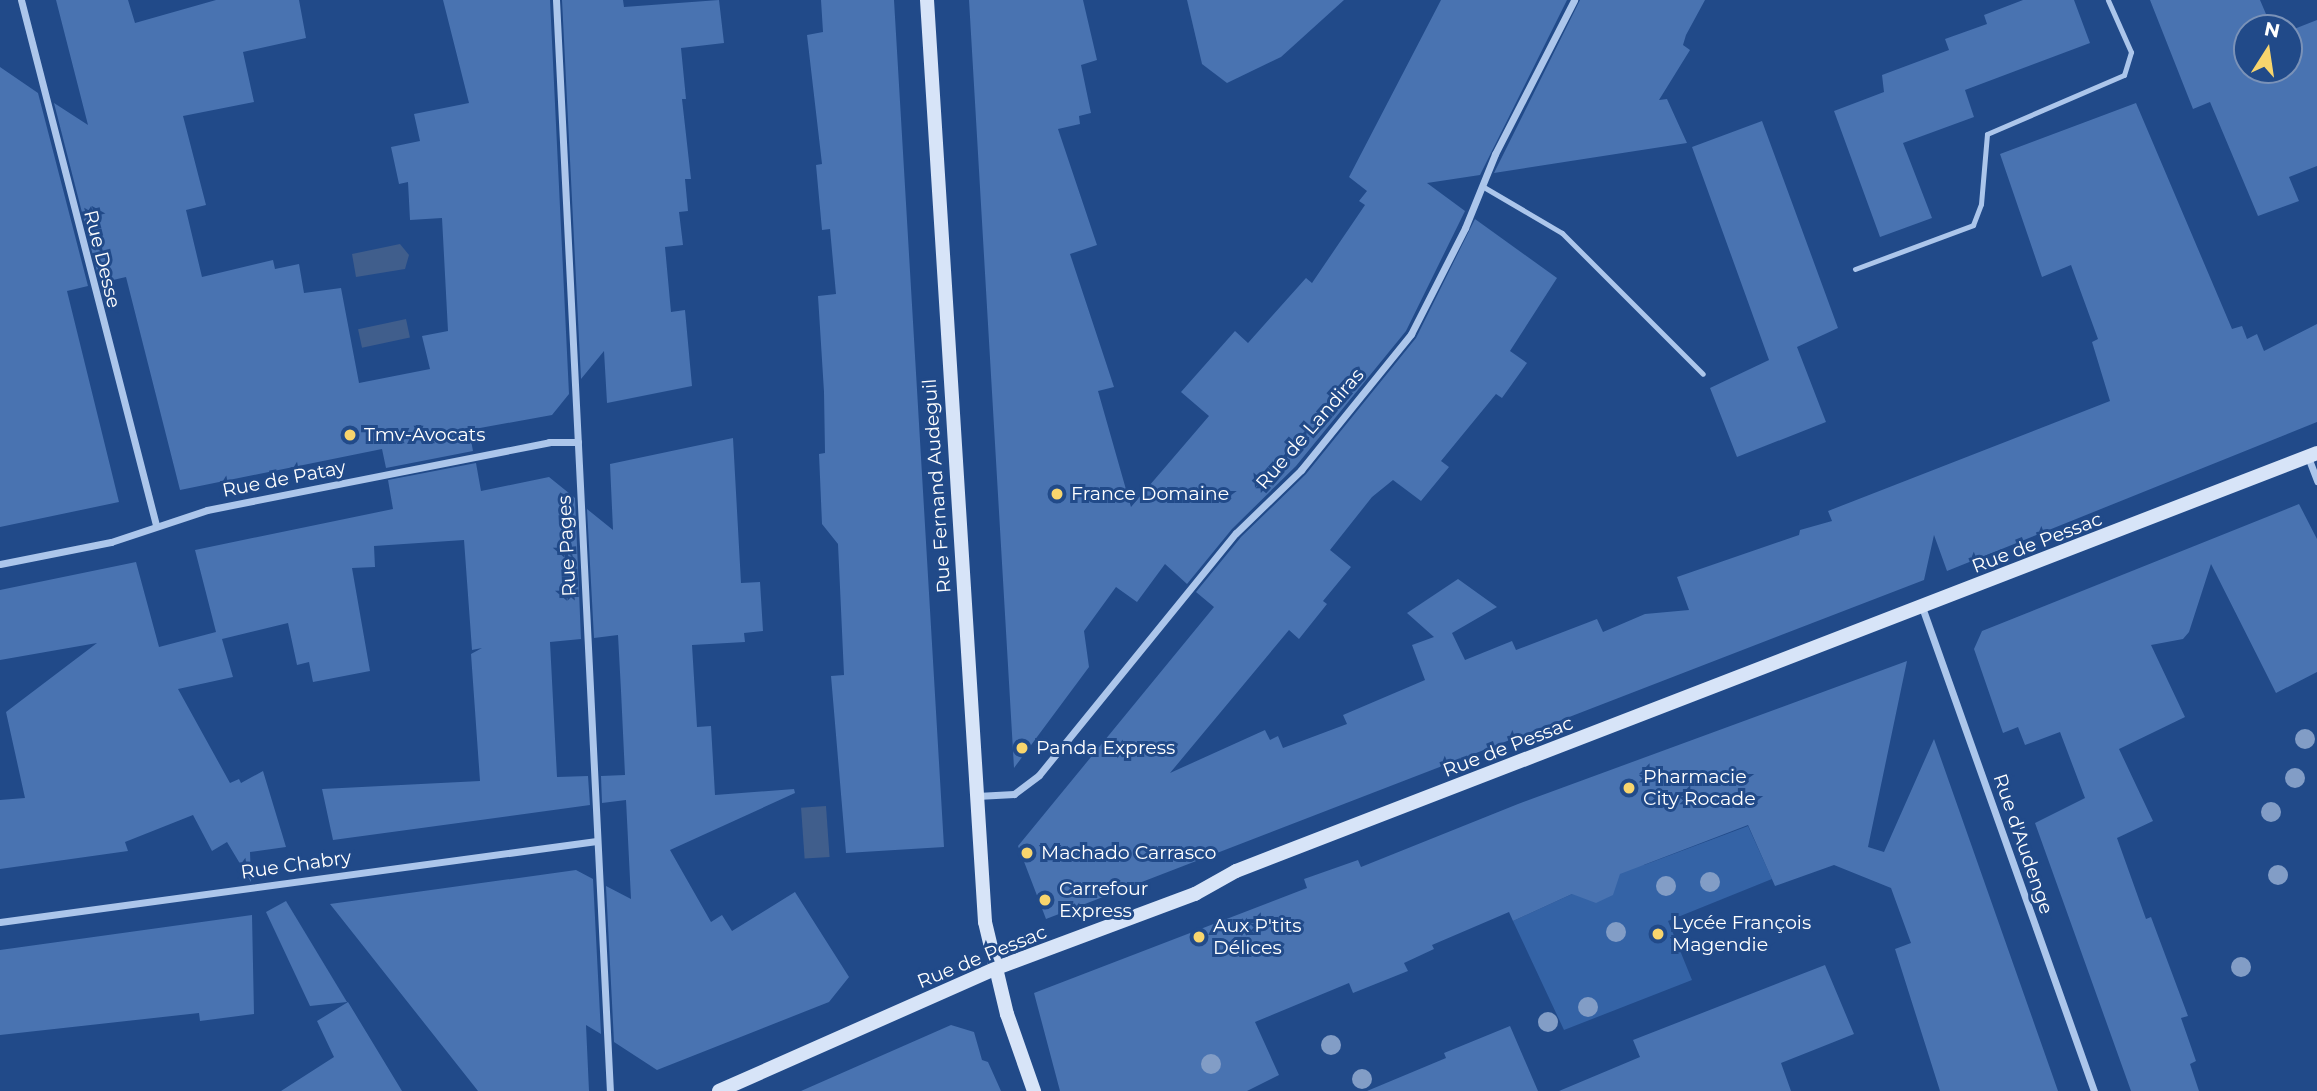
<!DOCTYPE html>
<html>
<head>
<meta charset="utf-8">
<style>
  body { margin:0 }
  #map { position:relative; width:2317px; height:1091px; overflow:hidden; background:#214a89; font-family:Montserrat,sans-serif }
  div>[style] { position:absolute }
  [style*='--x'] { left:calc(var(--x)*1px); top:calc(var(--y)*1px); width:calc(var(--w)*1px); rotate:calc(var(--a)*1deg) }
  .green>* { inset:0; background:#3463a6 }
  .water>* { inset:0; background:#405e8c; transform-origin:0 0 }
  .building>* { inset:0; background:#4973b1 }
  .lane>* { height:5px; margin:-2.5px; padding:0 2.5px; transform-origin:2.5px; border-radius:2.5px; background:#acc6eb }
  .street>* { height:7px; margin:-3.5px; padding:0 3.5px; transform-origin:3.5px; border-radius:3.5px; background:#acc6eb }
  .secondary>* { height:14px; margin:-7px; padding:0 7px; transform-origin:7px; border-radius:7px; background:#d7e4f8 }
  .trees>* { width:20px; height:20px; margin:-10px; border-radius:50%; background:#829dc6 }
  .dots>* { width:19px; height:19px; translate:-50% -50%; box-sizing:border-box; border:4px solid #214a89; border-radius:50% }
  span { translate:-50% -50%; white-space:nowrap; text-align:center; line-height:1.15; -webkit-text-stroke:6px #214a89; paint-order:stroke }
  .street-label { font-size:19px; color:#fff }
  .poi-label { font-size:19px; color:#fff }
  .left { translate:0 -50%; text-align:left }
  .north { position:absolute; left:2233px; top:14px; width:70px; height:70px; box-sizing:border-box; background:#214a89; border:2px solid #7a92b8; border-radius:50%; rotate:12deg; font-size:19px; font-weight:700; line-height:28px; text-align:center; color:#fff }
  .north::after { content:''; display:block; margin:auto; width:24px; height:32px; background:#f8d56d; clip-path:polygon(50% 0,100% 100%,50% 72%,0 100%) }
</style>
</head>
<body>
<div id="map">
  <div class="green">
    <i style="clip-path:polygon(1748px 826px,1772px 879px,1668px 921px,1692px 980px,1564px 1030px,1513px 921px,1642px 862px,1644px 865px)"></i>
  </div>
  <div class="water">
    <i style="clip-path:polygon(400px 244px,409px 255px,405px 269px,356px 277px,352px 254px)"></i>
    <i style="left:406px;top:319px;width:19px;height:49px;rotate:78deg"></i>
    <i style="left:826px;top:806px;width:51px;height:25px;rotate:86deg"></i>
  </div>
  <div class="building">
    <i style="clip-path:polygon(56px 0,128px 0,135px 23px,216px 0,299px 0,306px 38px,243px 52px,254px 102px,183px 116px,206px 205px,186px 210px,202px 277px,273px 260px,275px 269px,299px 264px,304px 293px,341px 288px,359px 383px,430px 369px,422px 336px,448px 331px,442px 218px,410px 220px,408px 182px,399px 184px,391px 147px,420px 141px,414px 114px,469px 103px,443px 0,550px 0,569px 394px,552px 415px,469px 430px,473px 451px,386px 468px,382px 449px,180px 490px,126px 277px,100px 283px,54px 103px,88px 125px)"></i>
    <i style="clip-path:polygon(562px 0,623px 0,624px 7px,719px 0,724px 43px,681px 48px,686px 99px,682px 99px,691px 179px,685px 179px,688px 211px,679px 212px,683px 245px,665px 247px,671px 312px,685px 310px,692px 386px,607px 403px,604px 351px,581px 379px)"></i>
    <i style="clip-path:polygon(821px 0,894px 0,944px 847px,846px 853px,831px 676px,844px 675px,838px 544px,822px 524px,819px 454px,825px 453px,824px 392px,818px 296px,836px 294px,830px 229px,822px 230px,816px 165px,822px 164px,807px 35px,823px 32px)"></i>
    <i style="clip-path:polygon(969px 0,1083px 0,1097px 60px,1081px 65px,1091px 113px,1079px 116px,1080px 124px,1058px 129px,1097px 245px,1070px 254px,1114px 387px,1098px 391px,1131px 507px,1209px 416px,1181px 392px,1235px 331px,1248px 343px,1306px 278px,1312px 283px,1365px 205px,1359px 201px,1367px 191px,1349px 177px,1441px 0,1567px 0,1480px 175px,1427px 183px,1465px 211px,1406px 331px,1296px 466px,1232px 529px,1187px 584px,1165px 564px,1137px 602px,1116px 587px,1084px 631px,1089px 667px,1014px 768px)"></i>
    <i style="clip-path:polygon(1187px 0,1344px 0,1281px 57px,1227px 83px,1202px 64px)"></i>
    <i style="clip-path:polygon(1580px 0,1705px 0,1686px 35px,1683px 45px,1690px 50px,1659px 100px,1667px 99px,1687px 143px,1494px 173px)"></i>
    <i style="clip-path:polygon(2023px 0,2074px 0,2090px 43px,1965px 90px,1974px 117px,1903px 143px,1932px 218px,1880px 237px,1834px 111px,1884px 92px,1882px 75px,1949px 50px,1945px 39px,1987px 24px,1984px 15px)"></i>
    <i style="clip-path:polygon(2150px 0,2260px 0,2272px 28px,2247px 28px,2247px 70px,2289px 70px,2289px 31px,2317px 20px,2317px 166px,2289px 177px,2299px 201px,2258px 216px,2210px 102px,2193px 109px)"></i>
    <i style="clip-path:polygon(0 67px,38px 93px,88px 286px,67px 291px,119px 502px,0 527px)"></i>
    <i style="clip-path:polygon(2136px 103px,2232px 329px,2242px 326px,2247px 339px,2257px 334px,2264px 351px,2317px 324px,2317px 422px,1947px 571px,1934px 535px,1924px 580px,1046px 919px,1018px 846px,1214px 607px,1196px 592px,1241px 537px,1306px 474px,1416px 338px,1475px 219px,1557px 278px,1510px 351px,1527px 363px,1502px 398px,1496px 394px,1441px 461px,1449px 467px,1421px 501px,1393px 480px,1372px 497px,1330px 550px,1351px 567px,1323px 601px,1327px 604px,1299px 639px,1289px 630px,1170px 773px,1265px 730px,1270px 740px,1278px 736px,1283px 748px,1347px 724px,1343px 715px,1425px 680px,1412px 645px,1434px 637px,1407px 613px,1458px 579px,1497px 607px,1452px 633px,1465px 660px,1512px 641px,1516px 650px,1597px 619px,1603px 632px,1645px 614px,1689px 610px,1677px 577px,1799px 535px,1800px 530px,1832px 521px,1828px 511px,2110px 401px,2092px 342px,2098px 339px,2071px 265px,2042px 277px,2000px 154px)"></i>
    <i style="clip-path:polygon(1762px 121px,1838px 328px,1797px 347px,1826px 422px,1737px 457px,1710px 388px,1769px 360px,1692px 147px)"></i>
    <i style="clip-path:polygon(733px 438px,741px 583px,760px 582px,763px 631px,744px 633px,745px 642px,692px 645px,697px 727px,711px 726px,715px 795px,794px 789px,795px 793px,670px 850px,711px 922px,722px 915px,732px 931px,795px 892px,849px 977px,829px 1002px,657px 1070px,614px 1042px,606px 886px,631px 899px,626px 800px,602px 803px,601px 776px,625px 775px,621px 691px,618px 635px,594px 638px,587px 509px,613px 530px,610px 464px)"></i>
    <i style="clip-path:polygon(476px 463px,481px 491px,549px 477px,575px 498px,581px 639px,550px 642px,557px 777px,588px 776px,590px 805px,333px 840px,322px 789px,480px 781px,471px 654px,482px 648px,472px 650px,464px 540px,374px 546px,375px 567px,352px 568px,370px 671px,313px 682px,309px 662px,297px 665px,288px 623px,222px 639px,233px 677px,178px 689px,230px 783px,239px 779px,241px 783px,263px 771px,286px 847px,250px 852px,251px 882px,227px 842px,212px 851px,193px 815px,125px 842px,128px 851px,0 869px,0 800px,25px 798px,6px 712px,97px 643px,0 660px,0 590px,136px 562px,159px 647px,216px 632px,195px 550px,393px 509px,388px 480px)"></i>
    <i style="clip-path:polygon(2299px 504px,2317px 539px,2317px 672px,2276px 693px,2211px 564px,2189px 632px,2183px 639px,2151px 645px,2185px 717px,2119px 749px,2153px 821px,2117px 838px,2146px 919px,2151px 917px,2188px 1016px,2181px 1018px,2196px 1061px,2190px 1064px,2199px 1091px,2131px 1091px,2035px 823px,2085px 798px,2060px 732px,2025px 745px,2018px 727px,2003px 733px,1974px 649px,1982px 631px)"></i>
    <i style="clip-path:polygon(1907px 661px,1868px 847px,1884px 852px,1934px 739px,2058px 1091px,1940px 1091px,1895px 949px,1911px 943px,1891px 888px,1834px 865px,1775px 886px,1748px 825px,1620px 874px,1613px 895px,1596px 903px,1572px 894px,1513px 921px,1509px 912px,1432px 945px,1434px 949px,1404px 963px,1408px 971px,1353px 993px,1349px 983px,1255px 1022px,1279px 1075px,1247px 1091px,1060px 1091px,1034px 993px,1307px 888px,1304px 879px,1358px 860px,1361px 867px,1518px 804px)"></i>
    <i style="clip-path:polygon(576px 870px,593px 879px,601px 1034px,586px 1025px,589px 1091px,478px 1091px,330px 904px)"></i>
    <i style="clip-path:polygon(286px 901px,347px 1002px,310px 1006px,266px 912px)"></i>
    <i style="clip-path:polygon(252px 915px,254px 1014px,200px 1021px,199px 1013px,0 1035px,0 950px)"></i>
    <i style="clip-path:polygon(1825px 965px,1854px 1034px,1781px 1063px,1791px 1091px,1559px 1091px,1640px 1057px,1633px 1040px)"></i>
    <i style="clip-path:polygon(348px 1002px,402px 1091px,281px 1091px,334px 1057px,317px 1021px)"></i>
    <i style="clip-path:polygon(951px 1025px,974px 1032px,982px 1060px,988px 1062px,1001px 1091px,801px 1091px)"></i>
    <i style="clip-path:polygon(1510px 1026px,1538px 1091px,1367px 1091px,1446px 1058px,1444px 1053px)"></i>
  </div>
  <div class="lane">
    <i style="--x:1482;--y:186;--w:93;--a:30.4"></i>
    <i style="--x:1562;--y:233;--w:199;--a:45"></i>
    <i style="--x:1855;--y:269;--w:126;--a:-20.4"></i>
    <i style="--x:1973;--y:225;--w:22;--a:-69"></i>
    <i style="--x:1981;--y:204;--w:70;--a:-85.1"></i>
    <i style="--x:1987;--y:134;--w:149;--a:-23.3"></i>
    <i style="--x:2124;--y:75;--w:24;--a:-73"></i>
    <i style="--x:2131;--y:52;--w:57;--a:-113.9"></i>
  </div>
  <div class="street">
    <i style="--x:21;--y:0;--w:542;--a:75.58"></i>
    <i style="--x:556;--y:0;--w:1092;--a:87.17"></i>
    <i style="--x:2308;--y:457;--w:26;--a:69"></i>
    <i style="--x:0;--y:564;--w:113;--a:-11.2"></i>
    <i style="--x:111;--y:542;--w:101;--a:-18.4"></i>
    <i style="--x:207;--y:510;--w:349;--a:-11.2"></i>
    <i style="--x:549;--y:442;--w:29;--a:0"></i>
    <i style="--x:1922;--y:607;--w:514;--a:70.44"></i>
    <i style="--x:977;--y:796;--w:37;--a:-3"></i>
    <i style="--x:1014;--y:794;--w:31;--a:-37"></i>
    <i style="--x:1039;--y:775;--w:312;--a:-50.9"></i>
    <i style="--x:1236;--y:533;--w:91;--a:-44.1"></i>
    <i style="--x:1301;--y:470;--w:175;--a:-51"></i>
    <i style="--x:1411;--y:334;--w:119;--a:-63"></i>
    <i style="--x:1465;--y:228;--w:80;--a:-67.9"></i>
    <i style="--x:1495;--y:154;--w:173;--a:-62.8"></i>
    <i style="--x:0;--y:922;--w:602;--a:-7.73"></i>
  </div>
  <div class="secondary">
    <i style="--x:927;--y:0;--w:924;--a:86.4"></i>
    <i style="--x:985;--y:922;--w:95;--a:76.6"></i>
    <i style="--x:1007;--y:1014;--w:82;--a:70.7"></i>
    <i style="--x:719;--y:1091;--w:301;--a:-23.9"></i>
    <i style="--x:994;--y:969;--w:215;--a:-20.5"></i>
    <i style="--x:1195;--y:894;--w:47;--a:-29.3"></i>
    <i style="--x:1236;--y:871;--w:1159;--a:-21.14"></i>
  </div>
  <div class="trees">
    <i style="left:2305px;top:739px"></i>
    <i style="left:2295px;top:778px"></i>
    <i style="left:2271px;top:812px"></i>
    <i style="left:2278px;top:875px"></i>
    <i style="left:1710px;top:882px"></i>
    <i style="left:1666px;top:886px"></i>
    <i style="left:1616px;top:932px"></i>
    <i style="left:2241px;top:967px"></i>
    <i style="left:1588px;top:1007px"></i>
    <i style="left:1548px;top:1022px"></i>
    <i style="left:1331px;top:1045px"></i>
    <i style="left:1211px;top:1064px"></i>
    <i style="left:1362px;top:1079px"></i>
  </div>
  <div class="dots">
    <i style="left:350px;top:435px;background:#f8d56d"></i>
    <i style="left:1057px;top:494px;background:#f8d56d"></i>
    <i style="left:1022px;top:748px;background:#f8d56d"></i>
    <i style="left:1629px;top:788px;background:#f8d56d"></i>
    <i style="left:1027px;top:853px;background:#f8d56d"></i>
    <i style="left:1045px;top:900px;background:#f8d56d"></i>
    <i style="left:1658px;top:934px;background:#f8d56d"></i>
    <i style="left:1199px;top:937px;background:#f8d56d"></i>
  </div>
  <div class="street-label">
    <span style="left:102px;top:259px;rotate:76deg">Rue Desse</span>
    <span style="left:1310px;top:429px;rotate:-49deg">Rue de Landiras</span>
    <span style="left:284px;top:479px;rotate:-11deg">Rue de Patay</span>
    <span style="left:937px;top:486px;rotate:-94deg">Rue Fernand Audeguil</span>
    <span style="left:2037px;top:543px;rotate:-21deg">Rue de Pessac</span>
    <span style="left:567px;top:546px;rotate:-93deg">Rue Pages</span>
    <span style="left:1508px;top:747px;rotate:-21deg">Rue de Pessac</span>
    <span style="left:2023px;top:844px;rotate:71deg">Rue d'Audenge</span>
    <span style="left:296px;top:865px;rotate:-8deg">Rue Chabry</span>
    <span style="left:982px;top:957px;rotate:-22deg">Rue de Pessac</span>
  </div>
  <div class="poi-label">
    <span class="left" style="left:364px;top:435px">Tmv-Avocats</span>
    <span class="left" style="left:1071px;top:494px">France Domaine</span>
    <span class="left" style="left:1036px;top:748px">Panda Express</span>
    <span class="left" style="left:1643px;top:788px">Pharmacie<br>City Rocade</span>
    <span class="left" style="left:1041px;top:853px">Machado Carrasco</span>
    <span class="left" style="left:1059px;top:900px">Carrefour<br>Express</span>
    <span class="left" style="left:1672px;top:934px">Lycée François<br>Magendie</span>
    <span class="left" style="left:1213px;top:937px">Aux P'tits<br>Délices</span>
  </div>
  <div class="north">N</div>
</div>
</body>
</html>
